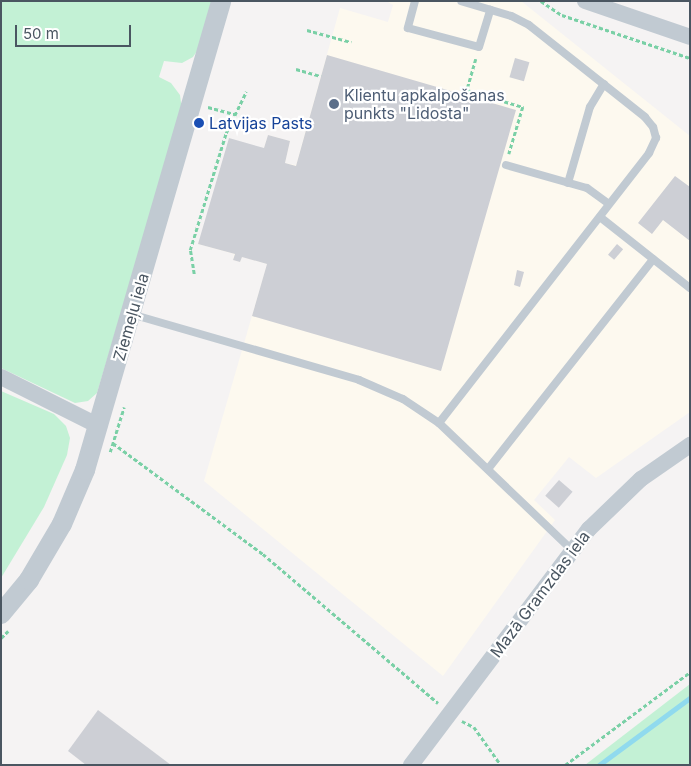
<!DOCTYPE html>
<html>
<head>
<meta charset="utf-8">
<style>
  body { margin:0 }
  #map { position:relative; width:691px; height:766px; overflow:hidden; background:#f5f3f3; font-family:Inter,sans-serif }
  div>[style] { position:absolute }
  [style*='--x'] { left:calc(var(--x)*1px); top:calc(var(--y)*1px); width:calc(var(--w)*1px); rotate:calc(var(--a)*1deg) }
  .commercial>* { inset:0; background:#fdf9ef }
  .green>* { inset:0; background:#c3f1d5 }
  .stream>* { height:4.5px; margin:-2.25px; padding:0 2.25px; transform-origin:2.25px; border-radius:2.25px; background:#90daee }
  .building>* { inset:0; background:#cdcfd5; transform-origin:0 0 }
  .path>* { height:2.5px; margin-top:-1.25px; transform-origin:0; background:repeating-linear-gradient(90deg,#7ad0a6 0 4px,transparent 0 6.5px) }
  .service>* { height:8px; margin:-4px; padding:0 4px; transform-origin:4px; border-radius:4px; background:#c1cad2 }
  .minor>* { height:16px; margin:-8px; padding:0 8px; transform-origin:8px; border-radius:8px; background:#c1cad2 }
  .tertiary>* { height:20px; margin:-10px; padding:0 10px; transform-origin:10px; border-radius:10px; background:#c1cad2 }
  .dots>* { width:14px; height:14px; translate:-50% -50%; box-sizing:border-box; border:2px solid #fff; border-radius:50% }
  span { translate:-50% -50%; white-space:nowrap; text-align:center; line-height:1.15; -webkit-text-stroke:4.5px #fff; paint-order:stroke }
  .service-label { font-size:16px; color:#4e5e75 }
  .left { translate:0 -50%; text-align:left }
  .transit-label { font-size:16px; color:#164399 }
  .street-label { font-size:16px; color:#4a5661 }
  .frame { position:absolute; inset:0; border:2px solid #4a5661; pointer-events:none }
  .scale { position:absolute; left:15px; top:25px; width:116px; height:22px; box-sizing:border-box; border:2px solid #4a5661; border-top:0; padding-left:6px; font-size:15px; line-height:18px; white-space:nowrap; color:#4a5661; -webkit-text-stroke:4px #fff; paint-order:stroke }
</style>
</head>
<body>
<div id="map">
  <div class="commercial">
    <i style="clip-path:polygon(386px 1px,521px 1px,690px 136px,690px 412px,596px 478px,569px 457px,534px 500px,555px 520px,443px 676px,204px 481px,267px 264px,242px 257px,240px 262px,233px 260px,234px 254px,198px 244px,264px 148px,268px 135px,290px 141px,285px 163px,296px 165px,340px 8px,388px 22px,393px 5px)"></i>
  </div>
  <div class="green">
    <i style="clip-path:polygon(1px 1px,214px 1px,201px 45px,193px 57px,182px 63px,164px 61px,159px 77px,171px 83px,180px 95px,182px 110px,97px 393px,88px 401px,75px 403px,1px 368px)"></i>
    <i style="clip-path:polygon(1px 391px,54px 414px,66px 426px,70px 438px,67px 455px,44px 507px,1px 578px)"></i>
    <i style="clip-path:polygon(690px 684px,690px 765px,585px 765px)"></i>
  </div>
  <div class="stream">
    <i style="--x:599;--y:765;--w:113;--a:-36.4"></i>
  </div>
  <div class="building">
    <i style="clip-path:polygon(327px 55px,516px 110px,441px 371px,252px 316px,267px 264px,242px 257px,240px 262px,233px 260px,235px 254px,198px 244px,229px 138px,264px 148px,268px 135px,290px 141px,285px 163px,296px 166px)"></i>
    <i style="left:515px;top:58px;width:15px;height:20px;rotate:16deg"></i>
    <i style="clip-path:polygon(675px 176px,690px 187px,690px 241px,663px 220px,652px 234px,638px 223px)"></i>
    <i style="left:617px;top:244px;width:8px;height:14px;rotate:40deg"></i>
    <i style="clip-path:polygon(517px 270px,524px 272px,520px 287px,514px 285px)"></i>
    <i style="left:559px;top:480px;width:18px;height:21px;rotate:41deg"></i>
    <i style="clip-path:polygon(98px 710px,171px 765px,86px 765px,68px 751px)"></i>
  </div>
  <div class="path">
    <i style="--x:541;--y:1;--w:25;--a:34"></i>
    <i style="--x:562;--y:15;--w:135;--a:18.6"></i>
    <i style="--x:307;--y:30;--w:46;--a:15.3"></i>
    <i style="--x:476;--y:59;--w:32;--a:106"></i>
    <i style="--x:467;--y:90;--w:59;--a:16.9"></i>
    <i style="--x:523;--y:107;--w:49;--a:106.6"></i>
    <i style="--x:296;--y:69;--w:26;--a:16"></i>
    <i style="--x:208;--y:107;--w:28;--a:15"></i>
    <i style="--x:194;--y:274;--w:24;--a:-99"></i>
    <i style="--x:190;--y:250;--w:122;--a:-72.9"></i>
    <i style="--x:226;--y:133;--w:46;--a:-64"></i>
    <i style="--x:113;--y:443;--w:187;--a:36.5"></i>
    <i style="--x:263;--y:554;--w:230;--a:40.4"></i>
    <i style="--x:110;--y:452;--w:47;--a:-72.7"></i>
    <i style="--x:1;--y:638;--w:10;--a:-45"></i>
    <i style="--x:462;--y:721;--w:13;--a:27"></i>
    <i style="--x:474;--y:727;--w:47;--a:54.6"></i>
    <i style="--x:565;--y:765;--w:156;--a:-36.6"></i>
  </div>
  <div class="service">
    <i style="--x:415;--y:1;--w:28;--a:105"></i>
    <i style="--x:408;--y:28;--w:73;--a:15"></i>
    <i style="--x:479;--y:47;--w:39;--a:-73"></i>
    <i style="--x:506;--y:165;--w:84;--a:15.9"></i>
    <i style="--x:587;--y:188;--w:27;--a:36"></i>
    <i style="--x:568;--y:183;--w:79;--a:-73.9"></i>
    <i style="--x:590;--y:107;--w:27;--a:-59"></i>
    <i style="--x:600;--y:217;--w:115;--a:38.3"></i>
    <i style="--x:131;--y:314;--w:237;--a:16.1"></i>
    <i style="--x:359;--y:380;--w:48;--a:23.4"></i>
    <i style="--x:403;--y:399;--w:43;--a:33.7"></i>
    <i style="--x:439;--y:423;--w:184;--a:43.7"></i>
    <i style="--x:439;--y:423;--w:342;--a:-52.1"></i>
    <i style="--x:649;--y:153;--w:17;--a:-65"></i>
    <i style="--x:656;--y:138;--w:11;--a:-105"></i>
    <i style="--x:653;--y:127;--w:13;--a:-129"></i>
    <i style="--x:645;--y:117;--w:148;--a:-141.6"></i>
    <i style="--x:529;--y:25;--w:20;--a:-153"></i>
    <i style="--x:511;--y:16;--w:52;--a:-163.3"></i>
    <i style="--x:488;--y:469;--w:267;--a:-51.8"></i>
  </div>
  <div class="minor">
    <i style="--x:585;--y:1;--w:111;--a:18.9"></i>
    <i style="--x:1;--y:377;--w:110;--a:26.6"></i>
    <i style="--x:411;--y:765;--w:296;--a:-53"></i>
    <i style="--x:589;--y:529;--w:72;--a:-43.9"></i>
    <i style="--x:641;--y:479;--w:60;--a:-34.8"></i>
  </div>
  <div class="tertiary">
    <i style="--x:1;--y:614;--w:44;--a:-50.5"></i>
    <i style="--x:29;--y:580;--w:65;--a:-59.5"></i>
    <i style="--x:62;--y:524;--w:59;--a:-66.9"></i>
    <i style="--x:85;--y:470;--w:488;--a:-73.8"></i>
  </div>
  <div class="dots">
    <i style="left:334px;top:104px;background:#5c6f8a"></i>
    <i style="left:199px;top:123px;background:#1a4fb4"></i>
  </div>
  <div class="service-label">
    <span class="left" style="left:344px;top:104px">Klientu apkalpošanas<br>punkts "Lidosta"</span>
  </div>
  <div class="transit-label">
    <span class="left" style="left:209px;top:123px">Latvijas Pasts</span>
  </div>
  <div class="street-label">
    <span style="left:131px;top:317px;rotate:-74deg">Ziemeļu iela</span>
    <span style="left:540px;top:594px;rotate:-53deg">Mazā Gramzdas iela</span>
  </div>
  <div class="frame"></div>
  <div class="scale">50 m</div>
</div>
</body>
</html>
